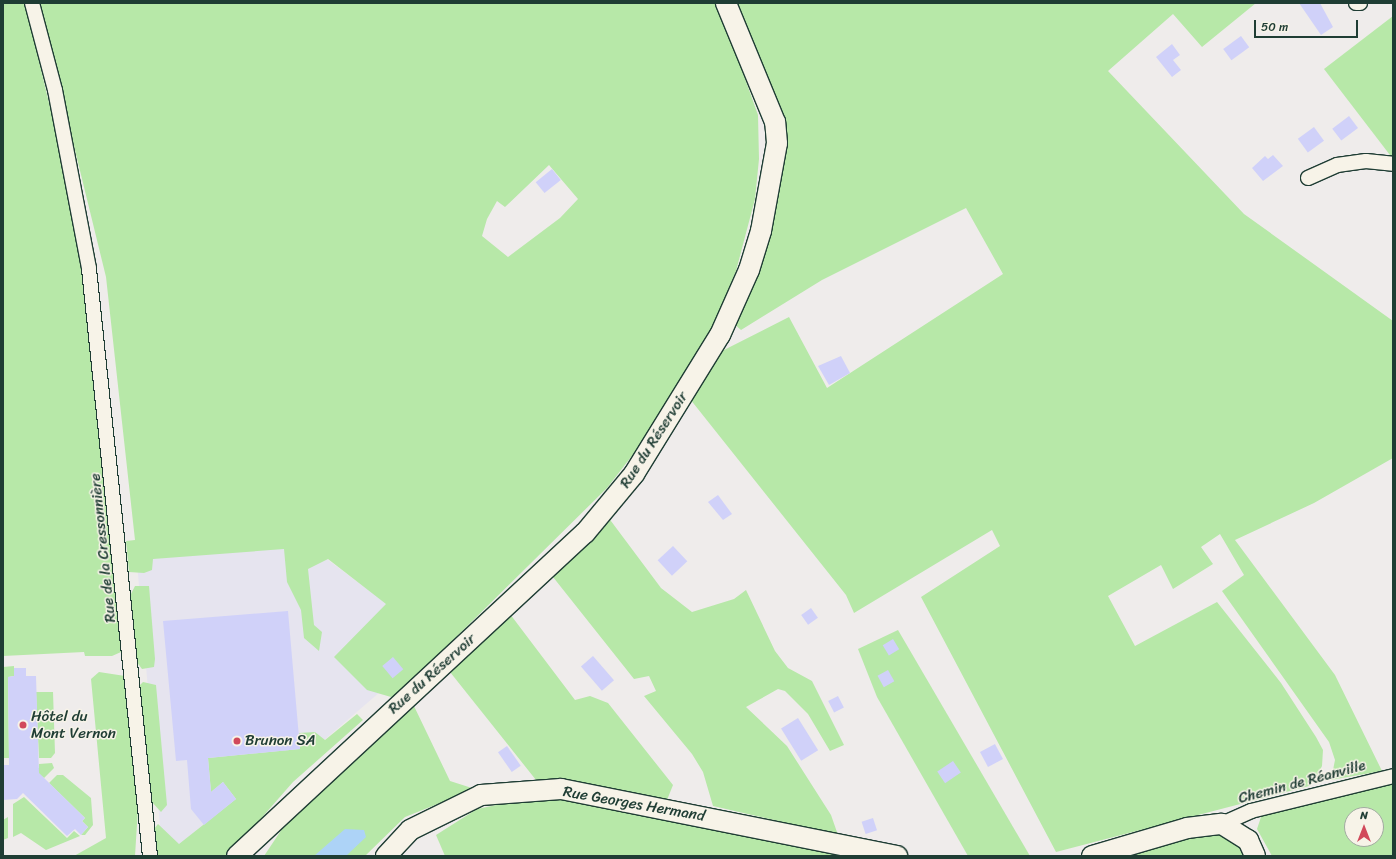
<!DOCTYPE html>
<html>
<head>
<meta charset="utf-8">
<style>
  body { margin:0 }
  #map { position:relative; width:1396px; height:859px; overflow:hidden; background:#efeceb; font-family:Sriracha,sans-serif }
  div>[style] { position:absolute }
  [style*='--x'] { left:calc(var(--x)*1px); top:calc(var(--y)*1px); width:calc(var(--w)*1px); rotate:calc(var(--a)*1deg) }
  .built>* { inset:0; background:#e6e4ef }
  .green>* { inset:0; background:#b7e8a8 }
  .water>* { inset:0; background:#add3f7 }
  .building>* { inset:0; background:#d0d1f9; transform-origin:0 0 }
  .roads { filter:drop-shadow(1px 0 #1f3d34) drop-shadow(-1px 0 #1f3d34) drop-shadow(0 1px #1f3d34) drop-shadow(0 -1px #1f3d34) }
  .street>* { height:14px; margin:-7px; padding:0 7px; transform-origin:7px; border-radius:7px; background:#f7f3e8 }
  .secondary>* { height:20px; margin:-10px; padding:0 10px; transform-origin:10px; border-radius:10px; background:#f7f3e8 }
  .dots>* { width:11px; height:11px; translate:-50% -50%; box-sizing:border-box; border:2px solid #f7f3e8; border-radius:50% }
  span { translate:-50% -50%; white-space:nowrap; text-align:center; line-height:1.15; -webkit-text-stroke:3px #f7f3e8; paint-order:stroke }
  .street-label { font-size:15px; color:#1f3d34 }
  .poi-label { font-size:15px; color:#1f3d34 }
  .left { translate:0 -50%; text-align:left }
  .frame { position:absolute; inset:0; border:4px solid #1f3d34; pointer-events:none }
  .north { position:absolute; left:1344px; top:807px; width:40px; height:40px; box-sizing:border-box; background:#f7f3e8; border:1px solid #a1aaa0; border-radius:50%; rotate:0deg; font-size:11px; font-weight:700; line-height:16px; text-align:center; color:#1f3d34 }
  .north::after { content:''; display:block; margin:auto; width:14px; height:18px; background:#d1495b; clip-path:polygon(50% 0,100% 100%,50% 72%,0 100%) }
  .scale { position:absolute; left:1254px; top:20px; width:104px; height:18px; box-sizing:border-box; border:2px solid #1f3d34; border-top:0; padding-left:5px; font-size:12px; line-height:14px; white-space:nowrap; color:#1f3d34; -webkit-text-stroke:3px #f7f3e8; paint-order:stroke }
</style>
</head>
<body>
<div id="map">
  <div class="built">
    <i style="clip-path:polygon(284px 527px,438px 642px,193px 853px,161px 838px,135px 540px)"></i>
  </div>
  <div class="green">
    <i style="clip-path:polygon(3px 3px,25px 3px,55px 128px,84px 277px,105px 441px,121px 652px,112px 656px,85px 656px,84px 652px,3px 656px)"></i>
    <i style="clip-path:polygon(evenodd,39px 3px,718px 3px,758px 115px,759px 159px,755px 199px,736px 271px,705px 345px,652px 430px,607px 488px,445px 648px,449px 652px,405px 691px,391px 697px,367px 690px,334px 657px,386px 604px,328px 559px,308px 569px,314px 625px,322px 632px,319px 651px,304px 638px,301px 610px,287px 582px,284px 549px,153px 559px,152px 570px,144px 573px,129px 572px,126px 541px,135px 540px,106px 277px,39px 3px,549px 165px,578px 199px,560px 218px,508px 257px,482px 236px,487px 219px,497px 201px,505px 207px,549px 165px)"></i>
    <i style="clip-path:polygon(737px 3px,1256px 3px,1202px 47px,1173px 14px,1108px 71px,1244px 214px,1393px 321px,1393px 458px,1314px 503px,1235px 540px,1335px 675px,1382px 771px,1331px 780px,1335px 760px,1329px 742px,1222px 591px,1244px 575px,1220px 534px,1201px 547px,1213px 564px,1173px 589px,1161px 565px,1108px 596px,1135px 646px,1217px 602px,1281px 683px,1316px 737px,1323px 750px,1322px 766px,1315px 780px,1309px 786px,1056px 852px,921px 597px,1000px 546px,992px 530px,854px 613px,846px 595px,690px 399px,720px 352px,789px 317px,827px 388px,1003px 274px,966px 208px,822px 280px,741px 330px,733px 323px,773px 146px)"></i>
    <i style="clip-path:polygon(1393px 16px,1393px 159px,1324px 69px)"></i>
    <i style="clip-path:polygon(608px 517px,661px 588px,692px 612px,734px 599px,746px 590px,775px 651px,788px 668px,812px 681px,844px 745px,830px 751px,808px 714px,785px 691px,778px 689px,746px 707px,787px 746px,831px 815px,838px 835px,713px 806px,703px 772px,692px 754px,644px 696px,656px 691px,649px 676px,634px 679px,553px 577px)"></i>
    <i style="clip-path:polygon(135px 586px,149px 586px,155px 659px,154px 667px,142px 669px,136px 661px,130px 596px)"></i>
    <i style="clip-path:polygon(510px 614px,575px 700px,590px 696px,608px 703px,673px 785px,667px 800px,536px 780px,450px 672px)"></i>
    <i style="clip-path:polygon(898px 630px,1030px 856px,968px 856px,877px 697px,858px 649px)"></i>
    <i style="clip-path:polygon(14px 666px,14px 676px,8px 677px,9px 758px,3px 758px,3px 667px)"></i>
    <i style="clip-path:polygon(99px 672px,125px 676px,138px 808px,135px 856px,74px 856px,106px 838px,91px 679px)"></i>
    <i style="clip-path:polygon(143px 682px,156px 685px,167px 805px,161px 812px,151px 801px,139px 686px)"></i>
    <i style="clip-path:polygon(36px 692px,53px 692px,55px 753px,51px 758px,39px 758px)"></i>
    <i style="clip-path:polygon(413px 704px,450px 781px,475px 789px,405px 817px,365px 856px,264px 856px,286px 823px)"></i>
    <i style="clip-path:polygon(357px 714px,363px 720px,293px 782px,228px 856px,156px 856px,154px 829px,158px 824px,179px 844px,236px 799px,223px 782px,211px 792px,208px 758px,300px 749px,299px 733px,315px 732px,325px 740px)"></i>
    <i style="clip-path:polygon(52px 763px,54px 768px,44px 778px,33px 769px,39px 768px,39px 764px)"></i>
    <i style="clip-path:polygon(57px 775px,63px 775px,91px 798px,93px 825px,85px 835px,81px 835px,88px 827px,82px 821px,85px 818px,49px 783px)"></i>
    <i style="clip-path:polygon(evenodd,1393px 784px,1393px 856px,1272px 856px,1257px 829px,1262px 814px,1362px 788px,1393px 784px,1352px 815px,1376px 815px,1376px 839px,1352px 839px,1352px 815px)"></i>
    <i style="clip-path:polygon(551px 794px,872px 856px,445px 856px,436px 835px,477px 809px)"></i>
    <i style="clip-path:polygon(24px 797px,67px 838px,74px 831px,80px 836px,46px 850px,21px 833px,13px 837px,13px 804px)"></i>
    <i style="clip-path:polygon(8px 817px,8px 838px,3px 840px,3px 820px)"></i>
    <i style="clip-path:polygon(1206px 831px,1222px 832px,1234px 839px,1248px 856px,1128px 856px)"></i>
  </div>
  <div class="water">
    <i style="clip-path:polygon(345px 829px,364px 830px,366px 837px,346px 856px,314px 856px)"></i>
  </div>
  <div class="building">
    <i style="clip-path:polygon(1299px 3px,1320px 3px,1333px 27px,1321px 35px)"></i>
    <i style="left:1241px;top:36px;width:14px;height:22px;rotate:54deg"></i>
    <i style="clip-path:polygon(1172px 44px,1180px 55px,1173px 60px,1181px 70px,1172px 77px,1156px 57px)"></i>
    <i style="left:1349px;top:116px;width:15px;height:21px;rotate:53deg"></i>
    <i style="left:1314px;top:127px;width:17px;height:20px;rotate:54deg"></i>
    <i style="clip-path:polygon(1273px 155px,1283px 166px,1263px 181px,1252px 168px,1265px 156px,1268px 159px)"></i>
    <i style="left:552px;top:169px;width:14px;height:21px;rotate:51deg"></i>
    <i style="clip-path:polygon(841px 356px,850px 373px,829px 385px,818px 366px)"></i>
    <i style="clip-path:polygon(718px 495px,732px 514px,723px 520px,708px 502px)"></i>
    <i style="left:673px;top:546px;width:21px;height:21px;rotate:47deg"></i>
    <i style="left:811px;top:608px;width:12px;height:12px;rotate:55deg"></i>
    <i style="clip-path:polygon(288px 611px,300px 749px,208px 758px,211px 792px,223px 782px,236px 799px,204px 825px,191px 809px,187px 760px,176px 761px,163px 621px)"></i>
    <i style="left:893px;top:639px;width:12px;height:12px;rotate:59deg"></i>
    <i style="left:593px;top:656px;width:32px;height:16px;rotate:49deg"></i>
    <i style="left:393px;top:657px;width:16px;height:14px;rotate:50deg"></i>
    <i style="clip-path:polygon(14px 668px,26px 668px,26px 676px,36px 676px,39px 773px,85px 818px,82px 821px,88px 827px,81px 835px,75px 829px,67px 836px,23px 793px,17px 799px,3px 800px,3px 765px,9px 765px,8px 677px,14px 676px)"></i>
    <i style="left:888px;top:670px;width:13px;height:12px;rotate:61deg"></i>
    <i style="left:838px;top:696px;width:13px;height:11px;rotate:63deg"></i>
    <i style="left:798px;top:718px;width:38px;height:20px;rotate:58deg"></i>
    <i style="left:995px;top:744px;width:17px;height:17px;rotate:62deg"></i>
    <i style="left:507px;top:746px;width:24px;height:11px;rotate:55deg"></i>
    <i style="left:953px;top:761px;width:14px;height:19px;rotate:56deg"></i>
    <i style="left:873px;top:818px;width:13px;height:12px;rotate:72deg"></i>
  </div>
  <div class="roads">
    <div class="street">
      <i style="--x:32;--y:3;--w:90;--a:75.2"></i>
      <i style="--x:55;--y:90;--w:182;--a:79.2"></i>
      <i style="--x:89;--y:269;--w:590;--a:84.07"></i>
      <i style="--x:1356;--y:3;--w:4;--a:0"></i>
      <i style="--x:1308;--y:178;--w:32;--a:-24"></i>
      <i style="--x:1337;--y:165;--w:29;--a:-8"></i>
      <i style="--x:1366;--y:161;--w:27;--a:6"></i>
      <i style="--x:1222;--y:824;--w:32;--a:-24"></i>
      <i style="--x:1251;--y:811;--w:146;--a:-13.8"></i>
    </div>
    <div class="secondary">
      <i style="--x:237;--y:856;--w:475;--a:-42.9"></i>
      <i style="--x:585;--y:533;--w:77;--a:-50.3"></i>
      <i style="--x:634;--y:474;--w:163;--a:-58.3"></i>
      <i style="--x:720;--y:335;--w:71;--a:-66"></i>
      <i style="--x:749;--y:270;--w:41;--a:-72.9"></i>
      <i style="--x:761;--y:231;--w:89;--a:-79.7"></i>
      <i style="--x:777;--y:143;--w:21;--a:-95"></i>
      <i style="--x:775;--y:122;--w:129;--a:-112.4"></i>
      <i style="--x:386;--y:856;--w:35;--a:-47"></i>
      <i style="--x:410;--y:830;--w:79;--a:-26.2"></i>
      <i style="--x:481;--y:795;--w:80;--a:-4.3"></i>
      <i style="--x:561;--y:789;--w:343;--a:11.3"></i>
      <i style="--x:1092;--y:856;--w:99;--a:-16.4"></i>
      <i style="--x:1187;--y:828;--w:35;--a:-7"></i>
      <i style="--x:1222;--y:824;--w:31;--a:32"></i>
      <i style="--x:1248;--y:840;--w:17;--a:66"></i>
    </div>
  </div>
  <div class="dots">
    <i style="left:23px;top:725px;background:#d1495b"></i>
    <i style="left:237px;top:741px;background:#d1495b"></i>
  </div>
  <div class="street-label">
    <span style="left:654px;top:440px;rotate:-57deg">Rue du Réservoir</span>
    <span style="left:103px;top:548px;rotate:-96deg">Rue de la Cressonnière</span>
    <span style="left:432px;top:674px;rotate:-42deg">Rue du Réservoir</span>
    <span style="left:1302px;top:782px;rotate:-15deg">Chemin de Réanville</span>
    <span style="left:634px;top:804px;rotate:10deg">Rue Georges Hermand</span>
  </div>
  <div class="poi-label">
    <span class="left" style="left:31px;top:725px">Hôtel du<br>Mont Vernon</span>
    <span class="left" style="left:245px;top:741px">Brunon SA</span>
  </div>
  <div class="frame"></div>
  <div class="north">N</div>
  <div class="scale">50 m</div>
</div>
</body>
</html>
